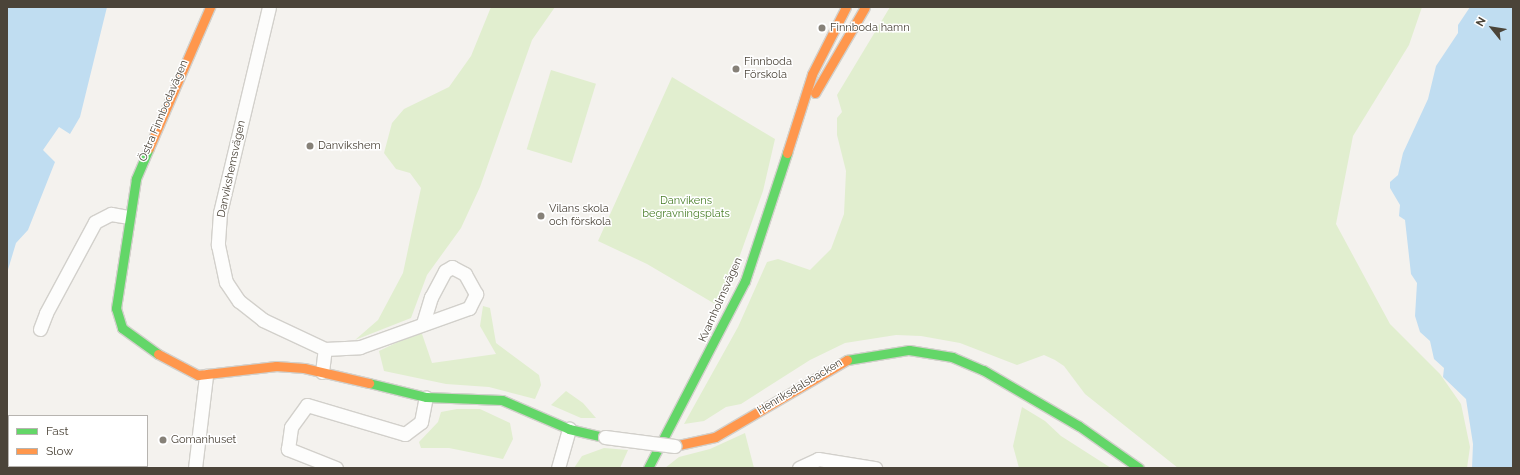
<!DOCTYPE html>
<html>
<head>
<meta charset="utf-8">
<style>
  body { margin:0 }
  #map { position:relative; width:1520px; height:475px; overflow:hidden; background:#f4f2ee; font-family:Raleway,sans-serif }
  div>[style] { position:absolute }
  [style*='--x'] { left:calc(var(--x)*1px); top:calc(var(--y)*1px); width:calc(var(--w)*1px); rotate:calc(var(--a)*1deg) }
  .green>* { inset:0; background:#e1eecf; transform-origin:0 0 }
  .water>* { inset:0; background:#c0ddf1 }
  .roads { filter:drop-shadow(1px 0 #d2d0cb) drop-shadow(-1px 0 #d2d0cb) drop-shadow(0 1px #d2d0cb) drop-shadow(0 -1px #d2d0cb) }
  .street>* { height:13px; margin:-6.5px; padding:0 6.5px; transform-origin:6.5px; border-radius:6.5px; background:#fdfdfc }
  .fast>* { height:9px; margin:-4.5px; padding:0 4.5px; transform-origin:4.5px; border-radius:4.5px; background:#63d668 }
  .slow>* { height:9px; margin:-4.5px; padding:0 4.5px; transform-origin:4.5px; border-radius:4.5px; background:#ff974d }
  .bridges { filter:drop-shadow(1px 0 #d2d0cb) drop-shadow(-1px 0 #d2d0cb) drop-shadow(0 1px #d2d0cb) drop-shadow(0 -1px #d2d0cb) }
  .street-bridge>* { height:13px; margin:-6.5px; padding:0 6.5px; transform-origin:6.5px; border-radius:6.5px; background:#fdfdfc }
  .dots>* { width:11px; height:11px; translate:-50% -50%; box-sizing:border-box; border:2px solid #fff; border-radius:50% }
  span { translate:-50% -50%; white-space:nowrap; text-align:center; line-height:1.15; -webkit-text-stroke:3px #fff; paint-order:stroke }
  .poi-label { font-size:11px; color:#4b4439 }
  .left { translate:0 -50%; text-align:left }
  .street-label { font-size:11px; color:#4b4439 }
  .park-label { font-size:11px; color:#4a7f2a }
  .frame { position:absolute; inset:0; border:8px solid #4b4439; pointer-events:none }
  .legend { position:absolute; left:8px; top:415px; width:140px; height:52px; box-sizing:border-box; background:#fff; border:1px solid #b7b4b0; margin:0; padding:5px 7px; list-style:none; font-size:12px; color:#4b4439 }
  .legend li { display:flex; align-items:center; gap:8px; height:20px }
  .legend b { width:20px; border:1px solid #b7b4b0 }
  .north { position:absolute; left:1472px; top:8px; width:40px; height:40px; -webkit-text-stroke:3px #fff; paint-order:stroke; rotate:300deg; font-size:11px; font-weight:700; line-height:16px; text-align:center; color:#4b4439 }
  .north::after { content:''; display:block; margin:auto; width:14px; height:18px; background:#4b4439; clip-path:polygon(50% 0,100% 100%,50% 72%,0 100%) }
</style>
</head>
<body>
<div id="map">
  <div class="green">
    <i style="clip-path:polygon(491px 7px,555px 7px,532px 40px,480px 187px,461px 228px,427px 275px,411px 318px,355px 340px,378px 320px,403px 273px,421px 188px,410px 173px,396px 169px,384px 153px,392px 123px,404px 109px,449px 87px,471px 56px)"></i>
    <i style="clip-path:polygon(890px 7px,1422px 7px,1409px 45px,1353px 136px,1336px 224px,1390px 324px,1440px 374px,1461px 404px,1470px 447px,1467px 468px,1178px 468px,1085px 394px,1064px 366px,1055px 360px,1044px 355px,1017px 365px,960px 343px,921px 336px,896px 335px,845px 343px,810px 360px,741px 404px,726px 407px,704px 421px,684px 424px,738px 327px,767px 262px,778px 259px,810px 270px,831px 249px,844px 214px,846px 171px,837px 135px,837px 118px,842px 112px,837px 95px)"></i>
    <i style="left:551px;top:70px;width:47px;height:83px;rotate:17deg"></i>
    <i style="clip-path:polygon(672px 77px,775px 139px,763px 191px,739px 258px,715px 304px,647px 264px,598px 241px)"></i>
    <i style="clip-path:polygon(483px 306px,490px 308px,496px 343px,539px 375px,541px 385px,535px 399px,489px 387px,446px 384px,384px 371px,379px 351px,421px 331px,432px 363px,496px 354px,480px 326px)"></i>
    <i style="clip-path:polygon(566px 391px,583px 403px,596px 418px,581px 418px,551px 405px)"></i>
    <i style="clip-path:polygon(1022px 407px,1045px 421px,1061px 436px,1111px 468px,1019px 468px,1013px 446px)"></i>
    <i style="clip-path:polygon(457px 409px,480px 409px,510px 423px,513px 439px,503px 459px,449px 448px,421px 448px,419px 442px,438px 422px,441px 412px)"></i>
    <i style="clip-path:polygon(745px 433px,754px 468px,665px 468px,679px 457px,710px 449px)"></i>
    <i style="clip-path:polygon(604px 448px,628px 450px,620px 468px,574px 468px,582px 456px)"></i>
  </div>
  <div class="water">
    <i style="clip-path:polygon(7px 7px,107px 7px,80px 117px,70px 134px,59px 127px,43px 150px,55px 162px,28px 230px,16px 243px,7px 273px)"></i>
    <i style="clip-path:polygon(1470px 7px,1513px 7px,1513px 468px,1472px 468px,1473px 444px,1466px 399px,1443px 377px,1444px 368px,1434px 359px,1430px 341px,1420px 332px,1415px 316px,1417px 283px,1411px 274px,1405px 220px,1399px 216px,1400px 205px,1390px 188px,1390px 182px,1398px 175px,1403px 153px,1428px 99px,1436px 66px,1458px 33px,1458px 25px)"></i>
  </div>
  <div class="roads">
    <div class="street">
      <i style="--x:269;--y:7;--w:212;--a:103.4"></i>
      <i style="--x:220;--y:213;--w:32;--a:94"></i>
      <i style="--x:218;--y:245;--w:38;--a:78"></i>
      <i style="--x:226;--y:282;--w:23;--a:56"></i>
      <i style="--x:239;--y:301;--w:31;--a:38"></i>
      <i style="--x:263;--y:320;--w:68;--a:25.1"></i>
      <i style="--x:325;--y:349;--w:35;--a:-3"></i>
      <i style="--x:360;--y:347;--w:116;--a:-19.7"></i>
      <i style="--x:469;--y:308;--w:16;--a:-63"></i>
      <i style="--x:476;--y:294;--w:23;--a:-119"></i>
      <i style="--x:465;--y:274;--w:15;--a:-152"></i>
      <i style="--x:452;--y:267;--w:8;--a:150"></i>
      <i style="--x:445;--y:271;--w:30;--a:118"></i>
      <i style="--x:431;--y:297;--w:28;--a:107"></i>
      <i style="--x:40;--y:329;--w:17;--a:-69"></i>
      <i style="--x:46;--y:313;--w:103;--a:-61.7"></i>
      <i style="--x:95;--y:222;--w:18;--a:-27"></i>
      <i style="--x:111;--y:214;--w:17;--a:10"></i>
      <i style="--x:322;--y:372;--w:23;--a:-83"></i>
      <i style="--x:195;--y:468;--w:93;--a:-83.2"></i>
      <i style="--x:336;--y:468;--w:52;--a:-158.4"></i>
      <i style="--x:288;--y:449;--w:22;--a:-82"></i>
      <i style="--x:291;--y:427;--w:27;--a:-54"></i>
      <i style="--x:307;--y:405;--w:102;--a:16.5"></i>
      <i style="--x:405;--y:434;--w:20;--a:-37"></i>
      <i style="--x:421;--y:422;--w:25;--a:-79"></i>
      <i style="--x:558;--y:468;--w:41;--a:-74.2"></i>
      <i style="--x:799;--y:468;--w:21;--a:-25"></i>
      <i style="--x:818;--y:459;--w:58;--a:9"></i>
    </div>
    <div class="fast">
      <i style="--x:149;--y:148;--w:34;--a:113"></i>
      <i style="--x:136;--y:179;--w:131;--a:98.8"></i>
      <i style="--x:116;--y:308;--w:21;--a:73"></i>
      <i style="--x:122;--y:328;--w:44;--a:35.8"></i>
      <i style="--x:847;--y:360;--w:63;--a:-9.2"></i>
      <i style="--x:909;--y:350;--w:44;--a:9.2"></i>
      <i style="--x:952;--y:357;--w:34;--a:23"></i>
      <i style="--x:983;--y:370;--w:111;--a:30.3"></i>
      <i style="--x:1079;--y:426;--w:73;--a:35"></i>
      <i style="--x:369;--y:383;--w:59;--a:13.8"></i>
      <i style="--x:426;--y:397;--w:76;--a:2.3"></i>
      <i style="--x:502;--y:400;--w:73;--a:23.4"></i>
      <i style="--x:569;--y:429;--w:37;--a:13"></i>
      <i style="--x:648;--y:468;--w:211;--a:-62.6"></i>
      <i style="--x:745;--y:281;--w:135;--a:-71.8"></i>
    </div>
    <div class="slow">
      <i style="--x:815;--y:93;--w:99;--a:-59.8"></i>
      <i style="--x:149;--y:148;--w:154;--a:-66.6"></i>
      <i style="--x:787;--y:153;--w:83;--a:-72.4"></i>
      <i style="--x:812;--y:74;--w:75;--a:-63.1"></i>
      <i style="--x:158;--y:354;--w:45;--a:27.7"></i>
      <i style="--x:198;--y:375;--w:79;--a:-6.6"></i>
      <i style="--x:276;--y:366;--w:28;--a:4"></i>
      <i style="--x:304;--y:368;--w:67;--a:13"></i>
      <i style="--x:674;--y:446;--w:42;--a:-12.4"></i>
      <i style="--x:715;--y:437;--w:153;--a:-30.3"></i>
    </div>
  </div>
  <div class="bridges">
    <div class="street-bridge">
      <i style="--x:605;--y:437;--w:70;--a:7.4"></i>
    </div>
  </div>
  <div class="dots">
    <i style="left:822px;top:28px;background:#868178"></i>
    <i style="left:736px;top:69px;background:#868178"></i>
    <i style="left:310px;top:146px;background:#868178"></i>
    <i style="left:541px;top:216px;background:#868178"></i>
    <i style="left:163px;top:440px;background:#868178"></i>
  </div>
  <div class="poi-label">
    <span class="left" style="left:830px;top:28px">Finnboda hamn</span>
    <span class="left" style="left:744px;top:69px">Finnboda<br>Förskola</span>
    <span class="left" style="left:318px;top:146px">Danvikshem</span>
    <span class="left" style="left:549px;top:216px">Vilans skola<br>och förskola</span>
    <span class="left" style="left:171px;top:440px">Gomanhuset</span>
  </div>
  <div class="street-label">
    <span style="left:164px;top:111px;rotate:-67deg">Östra Finnbodavägen</span>
    <span style="left:232px;top:169px;rotate:-78deg">Danvikshemsvägen</span>
    <span style="left:721px;top:300px;rotate:-66deg">Kvarnholmsvägen</span>
    <span style="left:800px;top:387px;rotate:-31deg">Henriksdalsbacken</span>
  </div>
  <div class="park-label">
    <span style="left:686px;top:208px">Danvikens<br>begravningsplats</span>
  </div>
  <div class="frame"></div>
  <ul class="legend">
  <li><b style="height:5px;background:#63d668"></b>Fast</li>
  <li><b style="height:5px;background:#ff974d"></b>Slow</li>
  </ul>
  <div class="north">N</div>
</div>
</body>
</html>
